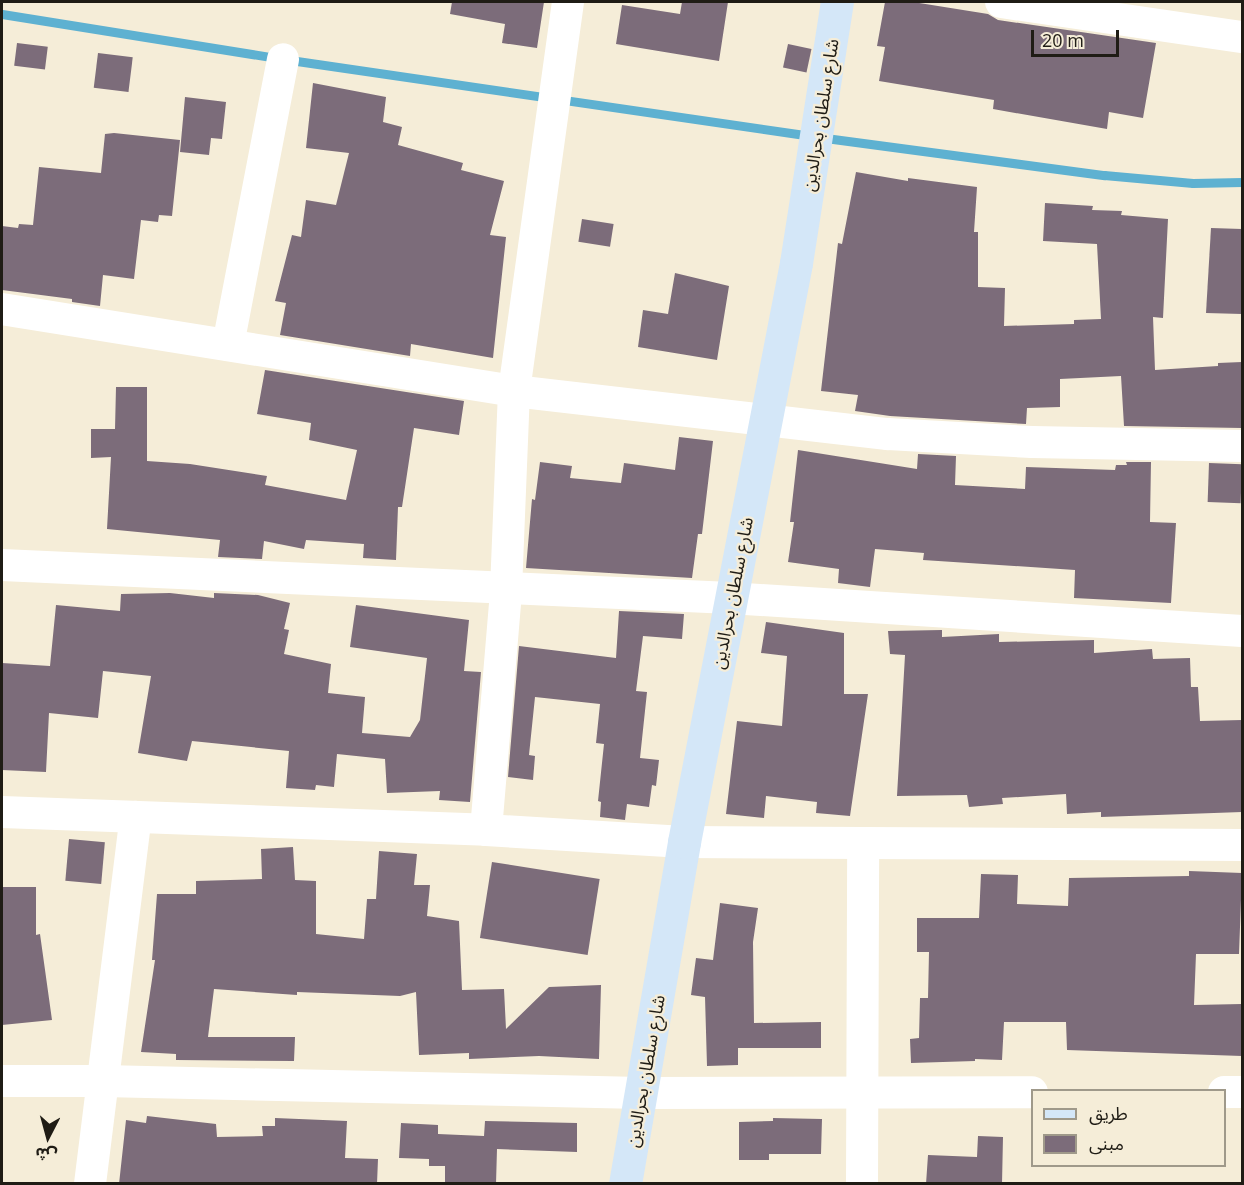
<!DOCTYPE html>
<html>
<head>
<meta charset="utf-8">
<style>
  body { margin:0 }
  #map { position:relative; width:1244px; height:1185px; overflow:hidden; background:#f5edd8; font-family:"Open Sans","Noto Sans Arabic",sans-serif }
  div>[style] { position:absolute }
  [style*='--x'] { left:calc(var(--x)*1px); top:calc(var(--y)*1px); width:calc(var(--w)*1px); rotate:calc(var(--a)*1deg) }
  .stream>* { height:9px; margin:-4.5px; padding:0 4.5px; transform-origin:4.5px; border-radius:4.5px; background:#5eb1d1 }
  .building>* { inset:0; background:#7c6c7a; transform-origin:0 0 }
  .street>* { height:32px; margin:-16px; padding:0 16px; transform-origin:16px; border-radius:16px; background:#fff }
  .secondary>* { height:33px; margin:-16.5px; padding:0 16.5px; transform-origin:16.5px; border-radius:16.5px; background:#d4e7f8 }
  span { translate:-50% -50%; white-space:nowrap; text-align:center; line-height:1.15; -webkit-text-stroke:4.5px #f5edd8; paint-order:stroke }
  .street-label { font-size:18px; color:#1f1c15 }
  .frame { position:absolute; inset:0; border:3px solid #1f1c15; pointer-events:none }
  .legend { position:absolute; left:1031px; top:1089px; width:195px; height:78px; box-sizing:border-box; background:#f5edd8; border:2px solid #9f998a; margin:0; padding:8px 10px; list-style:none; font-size:18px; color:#1f1c15 }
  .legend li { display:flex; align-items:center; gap:12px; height:30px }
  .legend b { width:30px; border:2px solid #9f998a }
  .north { position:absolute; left:18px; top:1107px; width:60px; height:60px; -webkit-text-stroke:4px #f5edd8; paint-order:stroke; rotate:186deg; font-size:16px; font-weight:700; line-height:24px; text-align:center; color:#1f1c15 }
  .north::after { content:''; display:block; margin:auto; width:21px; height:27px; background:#1f1c15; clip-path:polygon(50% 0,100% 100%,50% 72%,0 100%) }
  .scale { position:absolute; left:1031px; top:30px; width:88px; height:27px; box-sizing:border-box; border:3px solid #1f1c15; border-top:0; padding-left:8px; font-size:18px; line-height:21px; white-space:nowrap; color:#1f1c15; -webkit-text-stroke:4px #f5edd8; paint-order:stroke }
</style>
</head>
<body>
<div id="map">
  <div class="stream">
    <i style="--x:2;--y:14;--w:285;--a:9.1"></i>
    <i style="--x:283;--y:59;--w:541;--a:8.29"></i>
    <i style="--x:818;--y:137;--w:289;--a:7.6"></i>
    <i style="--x:1104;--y:175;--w:89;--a:5.1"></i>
    <i style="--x:1193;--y:183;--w:49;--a:-1.2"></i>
  </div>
  <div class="building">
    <i style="clip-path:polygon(452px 2px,544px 2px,537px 48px,502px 43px,505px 24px,450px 14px)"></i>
    <i style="clip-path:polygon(682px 2px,728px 2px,719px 61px,616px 44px,622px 5px,680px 14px)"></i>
    <i style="clip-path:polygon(885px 2px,913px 2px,988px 14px,998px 20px,1156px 43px,1143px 118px,1109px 112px,1107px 129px,993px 109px,994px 100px,879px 81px,885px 47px,877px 46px)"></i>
    <i style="left:17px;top:43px;width:31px;height:23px;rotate:7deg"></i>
    <i style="left:788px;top:44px;width:24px;height:24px;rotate:12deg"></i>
    <i style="left:98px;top:53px;width:35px;height:35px;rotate:7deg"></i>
    <i style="clip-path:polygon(313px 83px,386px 97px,383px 122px,402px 127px,398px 145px,463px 163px,461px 170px,504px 181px,490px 235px,506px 237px,493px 358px,411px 344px,410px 356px,280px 335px,286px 303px,275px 301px,292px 235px,301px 237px,306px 200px,336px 205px,349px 153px,306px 148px)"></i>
    <i style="clip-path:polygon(185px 97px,226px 102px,222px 139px,211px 138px,209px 155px,180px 152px)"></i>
    <i style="clip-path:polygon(114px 133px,180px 140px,172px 216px,159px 215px,158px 222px,141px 220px,134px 279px,103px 275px,100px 306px,72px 302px,72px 299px,2px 290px,2px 226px,18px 228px,19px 224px,33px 225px,39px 167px,101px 173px,105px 134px)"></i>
    <i style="clip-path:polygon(856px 172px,908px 181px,908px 178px,977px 187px,974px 232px,978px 232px,978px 287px,1005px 288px,1004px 326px,1074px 324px,1074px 320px,1101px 319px,1097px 244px,1043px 241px,1045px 203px,1093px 206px,1092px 210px,1122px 211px,1121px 215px,1168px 219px,1163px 318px,1153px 317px,1155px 370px,1218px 366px,1218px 363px,1242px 362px,1242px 428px,1124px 426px,1121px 376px,1060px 379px,1060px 407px,1027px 408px,1026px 424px,890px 416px,855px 411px,858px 395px,821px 391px,838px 243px,842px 244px)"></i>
    <i style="left:582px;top:219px;width:32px;height:23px;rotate:9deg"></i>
    <i style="clip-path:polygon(1211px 228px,1242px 229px,1242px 314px,1206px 313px)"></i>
    <i style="clip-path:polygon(675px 273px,729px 286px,717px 360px,638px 347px,643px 310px,668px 314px)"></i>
    <i style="clip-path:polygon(265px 370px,464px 401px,459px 435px,414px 428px,402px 507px,398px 507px,396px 560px,363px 558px,364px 544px,306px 540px,304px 549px,264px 541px,262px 559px,218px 557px,220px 540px,107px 529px,111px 457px,91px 458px,91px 429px,115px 429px,116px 387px,147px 387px,147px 461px,190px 464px,267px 476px,265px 485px,346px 500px,357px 450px,309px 440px,311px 423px,257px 414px)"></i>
    <i style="clip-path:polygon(679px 437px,713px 441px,702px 534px,698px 534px,692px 578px,526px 568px,532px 499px,535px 500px,540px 462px,572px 466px,570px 478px,621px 483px,624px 463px,675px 470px)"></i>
    <i style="clip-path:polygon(798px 450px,917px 469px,918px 454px,956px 456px,955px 485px,1025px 489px,1026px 467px,1115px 470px,1116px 465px,1127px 465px,1126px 462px,1151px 462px,1150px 522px,1176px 523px,1171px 603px,1074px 598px,1075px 570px,923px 560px,924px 553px,875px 549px,870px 587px,838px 583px,839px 569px,788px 562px,794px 522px,790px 522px)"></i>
    <i style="left:1209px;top:463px;width:33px;height:39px;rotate:2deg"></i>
    <i style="clip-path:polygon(170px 593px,214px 598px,214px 593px,258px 595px,290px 603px,284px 629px,289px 630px,284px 654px,331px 664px,328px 693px,365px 697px,362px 733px,410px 737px,420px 720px,427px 658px,350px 647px,356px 605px,469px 620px,464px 671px,481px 672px,470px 802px,439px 800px,440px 791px,387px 793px,385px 759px,337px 754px,334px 787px,316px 785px,315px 790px,286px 788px,289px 751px,192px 741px,187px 761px,138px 753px,151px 676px,103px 671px,98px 718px,49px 713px,46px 772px,2px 770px,2px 663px,50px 666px,56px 605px,120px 611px,121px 594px)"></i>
    <i style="clip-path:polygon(619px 611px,684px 614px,682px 639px,643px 636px,636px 691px,647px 692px,640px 758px,659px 760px,656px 786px,652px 785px,649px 807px,627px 804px,625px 820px,600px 817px,601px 802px,598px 801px,604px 744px,596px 743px,600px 704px,535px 697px,529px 755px,535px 756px,533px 780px,508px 777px,519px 646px,616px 658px)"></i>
    <i style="clip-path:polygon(766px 622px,844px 633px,844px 694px,868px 694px,850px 816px,816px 813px,817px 802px,766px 796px,764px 818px,726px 814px,737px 721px,782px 726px,787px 656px,761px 653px)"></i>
    <i style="clip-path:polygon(942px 630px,942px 637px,999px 634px,999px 642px,1094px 640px,1094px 653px,1152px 649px,1153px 659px,1190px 658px,1191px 687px,1198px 687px,1200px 721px,1242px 720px,1242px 812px,1101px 817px,1101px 812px,1067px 814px,1066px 794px,1002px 798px,1003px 804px,969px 807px,967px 795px,897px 796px,905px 655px,890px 654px,888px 631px)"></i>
    <i style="left:69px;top:839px;width:36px;height:42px;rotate:5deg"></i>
    <i style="clip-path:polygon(293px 847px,295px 880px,316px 881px,316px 934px,364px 939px,367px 899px,376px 899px,379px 851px,417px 854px,414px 885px,430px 885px,427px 916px,459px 921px,462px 990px,504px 989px,506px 1029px,549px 987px,601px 985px,599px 1059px,539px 1056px,469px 1059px,469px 1053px,419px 1055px,416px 992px,400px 996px,297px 992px,297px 995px,214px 989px,208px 1037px,295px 1037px,294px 1061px,176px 1060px,176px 1054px,141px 1052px,155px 960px,152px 960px,157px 894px,196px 894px,196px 881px,262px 879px,261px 849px)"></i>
    <i style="left:492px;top:862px;width:109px;height:77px;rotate:9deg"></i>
    <i style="clip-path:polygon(1189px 871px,1242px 873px,1239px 954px,1196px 954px,1194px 1005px,1242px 1004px,1242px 1056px,1067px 1050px,1066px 1022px,1004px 1022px,1002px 1060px,975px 1059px,975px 1061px,911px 1063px,910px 1039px,919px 1038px,920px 998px,928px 998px,929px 952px,917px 952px,917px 918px,979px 918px,981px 874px,1018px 875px,1017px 904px,1068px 906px,1069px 878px,1189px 876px)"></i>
    <i style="clip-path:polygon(2px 887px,36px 887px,36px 935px,40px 934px,52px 1020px,2px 1025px)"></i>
    <i style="clip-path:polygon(720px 903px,758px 908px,753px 942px,754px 1023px,821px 1022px,821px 1048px,738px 1048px,738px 1065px,707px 1066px,705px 997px,691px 995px,696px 958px,713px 960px)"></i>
    <i style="clip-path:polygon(147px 1116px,216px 1124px,217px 1137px,263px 1136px,262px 1126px,275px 1126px,275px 1118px,347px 1121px,345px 1158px,378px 1159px,377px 1184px,119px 1184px,126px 1120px,146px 1123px)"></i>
    <i style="clip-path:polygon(773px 1118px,822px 1119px,821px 1154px,769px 1154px,769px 1160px,739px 1160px,739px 1122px,773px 1121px)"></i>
    <i style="clip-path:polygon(485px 1121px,577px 1123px,577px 1152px,497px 1149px,496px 1184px,445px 1184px,445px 1166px,429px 1166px,429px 1159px,399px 1158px,401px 1123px,438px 1125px,438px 1134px,484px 1136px)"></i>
    <i style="clip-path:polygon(978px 1136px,1003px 1137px,1002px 1184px,926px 1184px,928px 1155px,977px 1157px)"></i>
  </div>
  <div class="street">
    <i style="--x:1001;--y:2;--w:244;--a:8.3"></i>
    <i style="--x:2;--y:309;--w:519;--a:9.1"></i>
    <i style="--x:514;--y:391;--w:376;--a:6.6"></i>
    <i style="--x:888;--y:434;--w:144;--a:3.2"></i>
    <i style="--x:1032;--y:442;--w:210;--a:1.1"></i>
    <i style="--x:228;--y:345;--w:291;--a:-79.1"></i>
    <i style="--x:2;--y:565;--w:729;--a:2.6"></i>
    <i style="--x:730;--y:598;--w:513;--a:3.69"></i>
    <i style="--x:2;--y:812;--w:484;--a:2.1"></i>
    <i style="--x:486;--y:830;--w:198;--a:3.5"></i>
    <i style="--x:684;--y:842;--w:558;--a:0.31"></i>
    <i style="--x:486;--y:830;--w:241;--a:-85.2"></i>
    <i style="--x:506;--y:590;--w:199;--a:-87.7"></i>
    <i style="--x:514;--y:391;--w:393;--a:-82.1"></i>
    <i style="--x:2;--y:1081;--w:101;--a:0"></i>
    <i style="--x:103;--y:1081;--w:538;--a:1.28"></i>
    <i style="--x:641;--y:1093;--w:391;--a:-0.1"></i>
    <i style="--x:1224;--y:1092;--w:18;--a:0"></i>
    <i style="--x:90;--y:1184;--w:370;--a:-82.9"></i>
    <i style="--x:862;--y:1184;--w:339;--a:-89.8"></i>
  </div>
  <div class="secondary">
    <i style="--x:625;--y:1184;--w:347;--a:-80.2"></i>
    <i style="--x:684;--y:842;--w:590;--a:-79.05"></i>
    <i style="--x:796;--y:263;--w:264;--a:-81.1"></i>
  </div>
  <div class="street-label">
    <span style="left:820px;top:115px;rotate:-81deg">شارع سلطان بحرالدين</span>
    <span style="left:732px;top:593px;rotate:-79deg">شارع سلطان بحرالدين</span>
    <span style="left:645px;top:1071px;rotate:-80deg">شارع سلطان بحرالدين</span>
  </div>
  <div class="frame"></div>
  <ul class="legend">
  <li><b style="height:8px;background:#d4e7f8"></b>طريق</li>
  <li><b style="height:16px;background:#7c6c7a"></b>مبنى</li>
  </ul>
  <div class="north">ش</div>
  <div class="scale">20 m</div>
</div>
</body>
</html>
